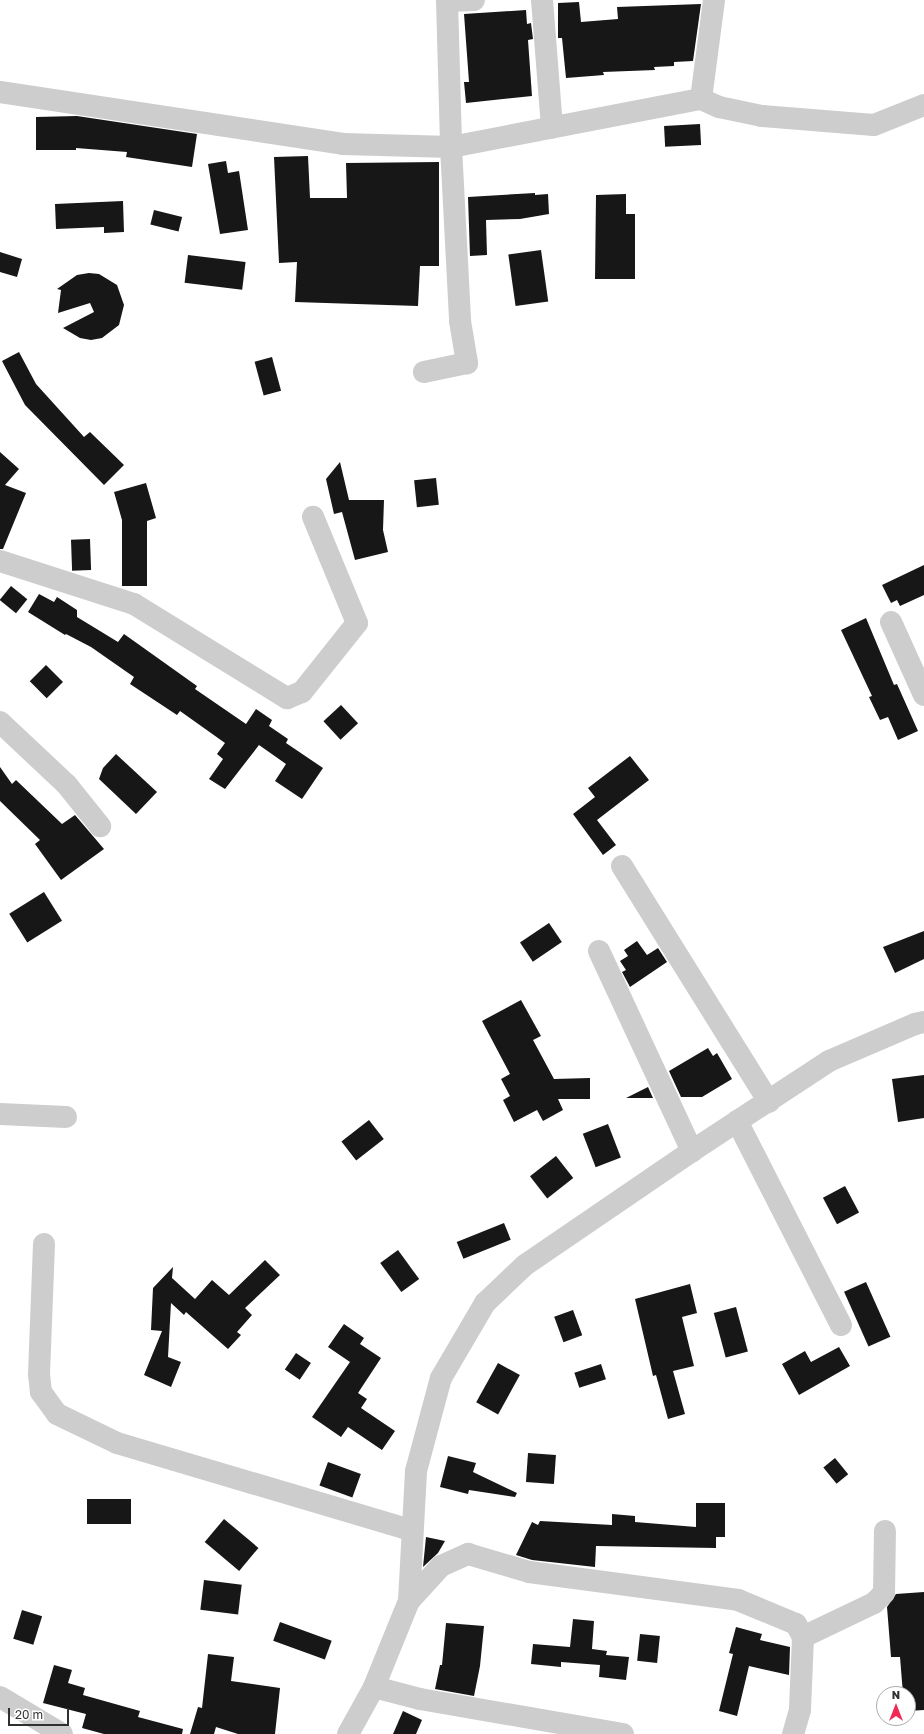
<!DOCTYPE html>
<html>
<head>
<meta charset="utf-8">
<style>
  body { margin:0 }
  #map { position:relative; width:924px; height:1734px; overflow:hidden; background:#fff; font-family:"Golos Text",sans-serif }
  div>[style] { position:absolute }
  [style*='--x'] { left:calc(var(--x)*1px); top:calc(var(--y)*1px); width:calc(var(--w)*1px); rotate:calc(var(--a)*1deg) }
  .building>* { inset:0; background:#171717; transform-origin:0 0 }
  .minor>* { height:22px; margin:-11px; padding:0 11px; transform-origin:11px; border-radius:11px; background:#cdcdcd }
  span { translate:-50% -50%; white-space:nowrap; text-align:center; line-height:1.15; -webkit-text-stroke:4px #fff; paint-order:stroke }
  .north { position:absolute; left:876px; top:1686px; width:40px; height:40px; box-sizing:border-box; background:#fff; border:1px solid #acacac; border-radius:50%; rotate:0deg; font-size:11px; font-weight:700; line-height:16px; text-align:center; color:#303030 }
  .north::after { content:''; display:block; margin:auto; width:14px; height:18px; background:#f12856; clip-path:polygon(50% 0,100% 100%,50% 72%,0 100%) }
  .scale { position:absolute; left:8px; top:1708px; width:61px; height:18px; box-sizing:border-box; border:2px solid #303030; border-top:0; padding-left:5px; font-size:12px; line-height:14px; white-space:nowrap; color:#303030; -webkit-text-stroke:3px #fff; paint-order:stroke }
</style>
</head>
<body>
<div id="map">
  <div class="building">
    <i style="clip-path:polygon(579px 2px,581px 22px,618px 19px,617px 7px,701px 4px,693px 61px,674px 62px,674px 66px,654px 67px,655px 70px,603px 72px,604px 75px,566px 78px,562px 38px,558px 38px,558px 3px)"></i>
    <i style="clip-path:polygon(526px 10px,527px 24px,531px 23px,533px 39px,528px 40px,532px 96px,466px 103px,464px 82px,469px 82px,464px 14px)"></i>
    <i style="clip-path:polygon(77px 116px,197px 134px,192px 167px,126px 157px,127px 152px,76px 148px,76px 150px,36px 150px,36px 117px)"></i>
    <i style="left:700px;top:124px;width:21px;height:36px;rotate:87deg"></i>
    <i style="clip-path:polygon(308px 156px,310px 198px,347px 198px,346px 163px,439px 162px,439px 266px,420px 266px,418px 306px,295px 302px,297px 262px,279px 263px,274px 157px)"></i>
    <i style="clip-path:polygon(226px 161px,228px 173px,239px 171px,248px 230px,220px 234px,208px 164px)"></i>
    <i style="clip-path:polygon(535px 193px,535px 195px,548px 194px,549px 214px,520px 219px,486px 220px,487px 255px,470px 256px,468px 197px)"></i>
    <i style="clip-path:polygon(626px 194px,626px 214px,635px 214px,635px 279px,595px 279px,596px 195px)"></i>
    <i style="clip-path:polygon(123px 201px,124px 232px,104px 233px,104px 227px,56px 229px,55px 204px)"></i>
    <i style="left:154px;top:210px;width:29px;height:15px;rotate:14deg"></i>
    <i style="left:541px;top:250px;width:52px;height:33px;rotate:82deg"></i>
    <i style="clip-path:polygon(0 252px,22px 259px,17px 277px,0 272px)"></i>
    <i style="left:188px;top:255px;width:58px;height:28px;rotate:7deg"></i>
    <i style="clip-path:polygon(89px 273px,99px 274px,117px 285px,124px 305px,119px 325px,102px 338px,91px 340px,80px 338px,63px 328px,94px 312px,90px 303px,58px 313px,61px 290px,57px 289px,77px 275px)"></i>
    <i style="clip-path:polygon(19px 352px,36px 384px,84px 437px,90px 432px,124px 465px,104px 485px,25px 405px,2px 361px)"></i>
    <i style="left:272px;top:357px;width:35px;height:18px;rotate:75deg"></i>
    <i style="clip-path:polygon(0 452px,19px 469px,5px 485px,26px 493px,3px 549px,0 549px)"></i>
    <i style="clip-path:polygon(340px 462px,349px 500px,384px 500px,383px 530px,388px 552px,355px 560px,342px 512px,334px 514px,326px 479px)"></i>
    <i style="left:436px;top:478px;width:27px;height:22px;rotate:84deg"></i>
    <i style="clip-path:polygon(146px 483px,156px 518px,147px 521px,147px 586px,122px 586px,122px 520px,114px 492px)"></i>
    <i style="left:90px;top:539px;width:31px;height:19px;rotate:88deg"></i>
    <i style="clip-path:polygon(924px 565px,924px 595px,900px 606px,897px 600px,891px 603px,882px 585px)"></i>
    <i style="left:11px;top:586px;width:21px;height:18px;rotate:39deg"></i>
    <i style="clip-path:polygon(39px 594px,54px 602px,57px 597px,77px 610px,77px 617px,118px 642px,124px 634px,197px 686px,195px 689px,246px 724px,256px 709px,272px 720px,269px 726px,288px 739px,286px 743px,323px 768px,302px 799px,275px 781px,286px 764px,259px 745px,225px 789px,209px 779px,223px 759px,217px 754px,225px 743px,180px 711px,177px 715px,130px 684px,134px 677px,91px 647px,66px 634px,65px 635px,28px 612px)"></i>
    <i style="clip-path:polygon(866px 618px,894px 685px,897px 684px,918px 731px,898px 740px,888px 717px,880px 720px,869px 697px,872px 696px,841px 630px)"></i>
    <i style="left:46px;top:665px;width:24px;height:23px;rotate:45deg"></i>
    <i style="left:341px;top:705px;width:25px;height:24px;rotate:47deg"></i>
    <i style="clip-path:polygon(116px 754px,157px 792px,136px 814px,99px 779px,103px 768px)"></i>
    <i style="clip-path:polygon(630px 756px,649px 780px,597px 820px,616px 845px,603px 855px,573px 814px,595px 797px,588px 788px)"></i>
    <i style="clip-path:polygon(0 767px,12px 784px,16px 780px,62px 824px,75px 815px,104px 849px,61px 880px,35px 844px,40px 840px,0 801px)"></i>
    <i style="left:44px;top:892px;width:34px;height:41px;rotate:58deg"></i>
    <i style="left:549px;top:923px;width:23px;height:35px;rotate:56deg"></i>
    <i style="clip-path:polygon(924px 931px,924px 959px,895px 973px,883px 947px)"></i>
    <i style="clip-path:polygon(637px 941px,647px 955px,658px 948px,667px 962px,630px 987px,622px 972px,626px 970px,620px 961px,628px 956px,624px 950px)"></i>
    <i style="clip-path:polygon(521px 1000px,541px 1036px,533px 1040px,554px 1079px,590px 1078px,590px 1099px,558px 1099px,563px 1110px,543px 1121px,537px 1110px,514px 1122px,503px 1100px,510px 1096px,501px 1079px,510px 1074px,482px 1021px)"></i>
    <i style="clip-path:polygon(708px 1048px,713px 1056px,717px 1053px,732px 1079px,702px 1097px,681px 1097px,669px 1071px)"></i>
    <i style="clip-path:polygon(924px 1075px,924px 1118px,898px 1122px,892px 1079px)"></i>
    <i style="clip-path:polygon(648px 1087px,653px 1098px,626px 1098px)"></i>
    <i style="left:369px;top:1120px;width:24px;height:35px;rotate:52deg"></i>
    <i style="left:608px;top:1124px;width:36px;height:27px;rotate:69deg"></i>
    <i style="left:556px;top:1156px;width:28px;height:33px;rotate:52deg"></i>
    <i style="left:845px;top:1186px;width:30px;height:25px;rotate:62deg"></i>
    <i style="left:504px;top:1223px;width:18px;height:51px;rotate:68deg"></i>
    <i style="left:398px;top:1250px;width:36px;height:22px;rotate:54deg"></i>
    <i style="clip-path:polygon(265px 1260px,280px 1275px,245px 1308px,252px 1315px,237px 1332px,241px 1335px,228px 1349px,186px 1312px,184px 1315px,171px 1303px,168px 1357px,181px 1362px,171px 1387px,144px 1375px,162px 1331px,151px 1330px,153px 1288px,173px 1267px,172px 1278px,195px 1299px,212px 1280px,229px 1295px)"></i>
    <i style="left:866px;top:1282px;width:60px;height:24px;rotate:66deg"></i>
    <i style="clip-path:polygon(690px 1284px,697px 1313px,682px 1317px,694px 1366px,673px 1371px,685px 1414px,668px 1419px,656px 1375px,653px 1376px,635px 1299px)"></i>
    <i style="left:736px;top:1307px;width:46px;height:23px;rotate:75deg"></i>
    <i style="left:573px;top:1310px;width:27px;height:20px;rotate:70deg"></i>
    <i style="clip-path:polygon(344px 1324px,364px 1338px,360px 1344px,381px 1358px,358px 1393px,367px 1399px,361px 1408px,395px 1431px,382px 1450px,348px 1427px,341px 1437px,312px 1417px,350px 1362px,328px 1347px)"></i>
    <i style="clip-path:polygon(839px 1347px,850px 1366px,799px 1395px,782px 1364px,805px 1351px,811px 1362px)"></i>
    <i style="left:296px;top:1353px;width:18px;height:20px;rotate:34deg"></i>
    <i style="left:498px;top:1363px;width:25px;height:45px;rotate:29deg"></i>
    <i style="left:601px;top:1364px;width:16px;height:28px;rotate:72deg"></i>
    <i style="left:528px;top:1453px;width:28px;height:29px;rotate:4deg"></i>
    <i style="clip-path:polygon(448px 1456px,476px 1463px,473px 1472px,517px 1493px,515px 1497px,469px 1490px,468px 1494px,440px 1487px)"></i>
    <i style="left:835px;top:1458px;width:21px;height:15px;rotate:51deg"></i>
    <i style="left:328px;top:1462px;width:35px;height:25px;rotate:20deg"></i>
    <i style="left:87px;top:1499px;width:44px;height:25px"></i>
    <i style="clip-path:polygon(696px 1503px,725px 1503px,725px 1537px,716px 1537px,716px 1548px,596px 1546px,595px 1567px,532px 1560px,516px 1555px,532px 1522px,538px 1525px,540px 1521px,612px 1525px,612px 1514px,635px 1516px,635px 1522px,696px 1527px)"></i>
    <i style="left:224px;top:1519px;width:45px;height:30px;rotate:40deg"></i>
    <i style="clip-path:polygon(426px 1537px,445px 1541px,438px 1553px,423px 1567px)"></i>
    <i style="left:204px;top:1580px;width:38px;height:30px;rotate:7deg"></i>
    <i style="clip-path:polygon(924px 1592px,924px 1710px,908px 1711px,908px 1694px,903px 1694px,900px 1657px,891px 1657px,887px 1607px,896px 1594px)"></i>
    <i style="left:22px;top:1610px;width:21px;height:30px;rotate:17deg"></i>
    <i style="clip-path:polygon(573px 1619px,594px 1621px,592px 1649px,607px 1651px,606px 1655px,629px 1657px,626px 1680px,599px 1677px,600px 1665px,561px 1662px,561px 1667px,531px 1664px,533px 1644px,570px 1647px)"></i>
    <i style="left:280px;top:1622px;width:55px;height:20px;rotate:20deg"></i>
    <i style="clip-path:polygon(446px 1623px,484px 1626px,480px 1666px,474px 1696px,435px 1689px,440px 1665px,442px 1665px)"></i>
    <i style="clip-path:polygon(736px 1627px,762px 1634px,760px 1640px,790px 1647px,789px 1675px,749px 1666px,737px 1716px,719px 1711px,733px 1654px,729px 1653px)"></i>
    <i style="left:640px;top:1634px;width:20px;height:27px;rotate:6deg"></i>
    <i style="clip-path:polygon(208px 1654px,234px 1657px,231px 1681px,280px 1688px,275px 1734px,238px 1734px,216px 1727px,214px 1734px,190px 1734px,198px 1707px,202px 1708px)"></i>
    <i style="clip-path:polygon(54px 1665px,72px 1670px,68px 1683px,85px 1688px,83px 1695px,140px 1711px,138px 1717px,183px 1729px,182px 1734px,104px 1734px,82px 1728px,86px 1714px,43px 1703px)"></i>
    <i style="clip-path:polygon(403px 1711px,422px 1720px,416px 1734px,393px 1734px)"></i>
  </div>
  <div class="minor">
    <i style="--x:447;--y:0;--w:147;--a:88.4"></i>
    <i style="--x:451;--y:147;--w:255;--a:-10.9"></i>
    <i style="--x:701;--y:99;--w:100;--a:-82.5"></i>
    <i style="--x:542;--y:0;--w:128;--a:85.5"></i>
    <i style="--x:447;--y:1;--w:27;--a:-2"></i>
    <i style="--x:0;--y:92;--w:347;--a:8.6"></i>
    <i style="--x:343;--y:144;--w:108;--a:1.6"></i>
    <i style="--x:451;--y:147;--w:174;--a:87"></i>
    <i style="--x:460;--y:321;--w:43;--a:80.5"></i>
    <i style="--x:467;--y:363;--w:44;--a:168.2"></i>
    <i style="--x:701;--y:99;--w:20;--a:24"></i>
    <i style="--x:719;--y:107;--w:44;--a:11.8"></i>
    <i style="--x:762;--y:116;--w:112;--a:4.6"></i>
    <i style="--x:874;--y:125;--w:54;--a:-21.8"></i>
    <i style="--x:0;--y:561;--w:141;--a:17.8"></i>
    <i style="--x:134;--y:604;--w:180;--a:31.6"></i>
    <i style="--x:287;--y:698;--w:16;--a:-22"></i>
    <i style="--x:302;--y:692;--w:88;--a:-51.4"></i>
    <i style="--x:357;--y:623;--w:115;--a:-112.5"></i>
    <i style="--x:891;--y:622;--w:80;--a:65.7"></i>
    <i style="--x:0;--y:722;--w:92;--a:43.2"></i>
    <i style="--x:67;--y:785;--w:53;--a:51.2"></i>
    <i style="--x:622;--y:866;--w:278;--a:58.1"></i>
    <i style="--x:599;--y:951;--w:221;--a:65.1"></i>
    <i style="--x:0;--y:1114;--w:66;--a:2.6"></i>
    <i style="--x:737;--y:1121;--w:229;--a:63"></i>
    <i style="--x:44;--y:1244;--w:130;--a:92.2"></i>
    <i style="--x:39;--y:1374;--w:18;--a:84"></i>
    <i style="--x:41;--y:1392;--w:27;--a:54"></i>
    <i style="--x:57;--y:1414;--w:67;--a:25.8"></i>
    <i style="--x:117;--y:1443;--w:307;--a:16.5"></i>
    <i style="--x:409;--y:1601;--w:47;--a:-47.6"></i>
    <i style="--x:441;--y:1566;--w:30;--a:-24"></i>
    <i style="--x:468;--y:1554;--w:64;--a:16.4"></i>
    <i style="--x:529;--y:1572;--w:211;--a:7.6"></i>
    <i style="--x:738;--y:1600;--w:63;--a:22.5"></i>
    <i style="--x:796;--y:1624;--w:15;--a:62"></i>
    <i style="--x:803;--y:1637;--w:73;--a:92.4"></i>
    <i style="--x:800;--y:1710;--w:25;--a:106"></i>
    <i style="--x:803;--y:1637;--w:79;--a:-25.6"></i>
    <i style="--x:874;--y:1603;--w:14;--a:-45"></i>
    <i style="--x:884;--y:1593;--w:62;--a:-89.1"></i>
    <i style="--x:374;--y:1687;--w:48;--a:14.6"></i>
    <i style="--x:420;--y:1699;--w:206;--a:9.8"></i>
    <i style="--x:0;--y:1697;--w:72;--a:30.8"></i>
    <i style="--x:348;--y:1734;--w:54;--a:-61"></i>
    <i style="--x:374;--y:1687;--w:93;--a:-67.9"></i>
    <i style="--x:409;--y:1601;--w:130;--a:-86.9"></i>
    <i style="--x:416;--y:1471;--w:96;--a:-75"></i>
    <i style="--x:441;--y:1378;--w:87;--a:-59.6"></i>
    <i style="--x:485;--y:1303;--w:55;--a:-43.5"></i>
    <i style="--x:525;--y:1265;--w:202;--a:-34.3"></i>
    <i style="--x:692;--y:1151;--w:164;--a:-33.3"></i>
    <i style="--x:829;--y:1061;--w:94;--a:-23.3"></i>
    <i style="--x:915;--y:1024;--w:9;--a:-13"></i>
  </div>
  <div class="north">N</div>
  <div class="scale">20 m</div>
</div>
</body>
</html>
